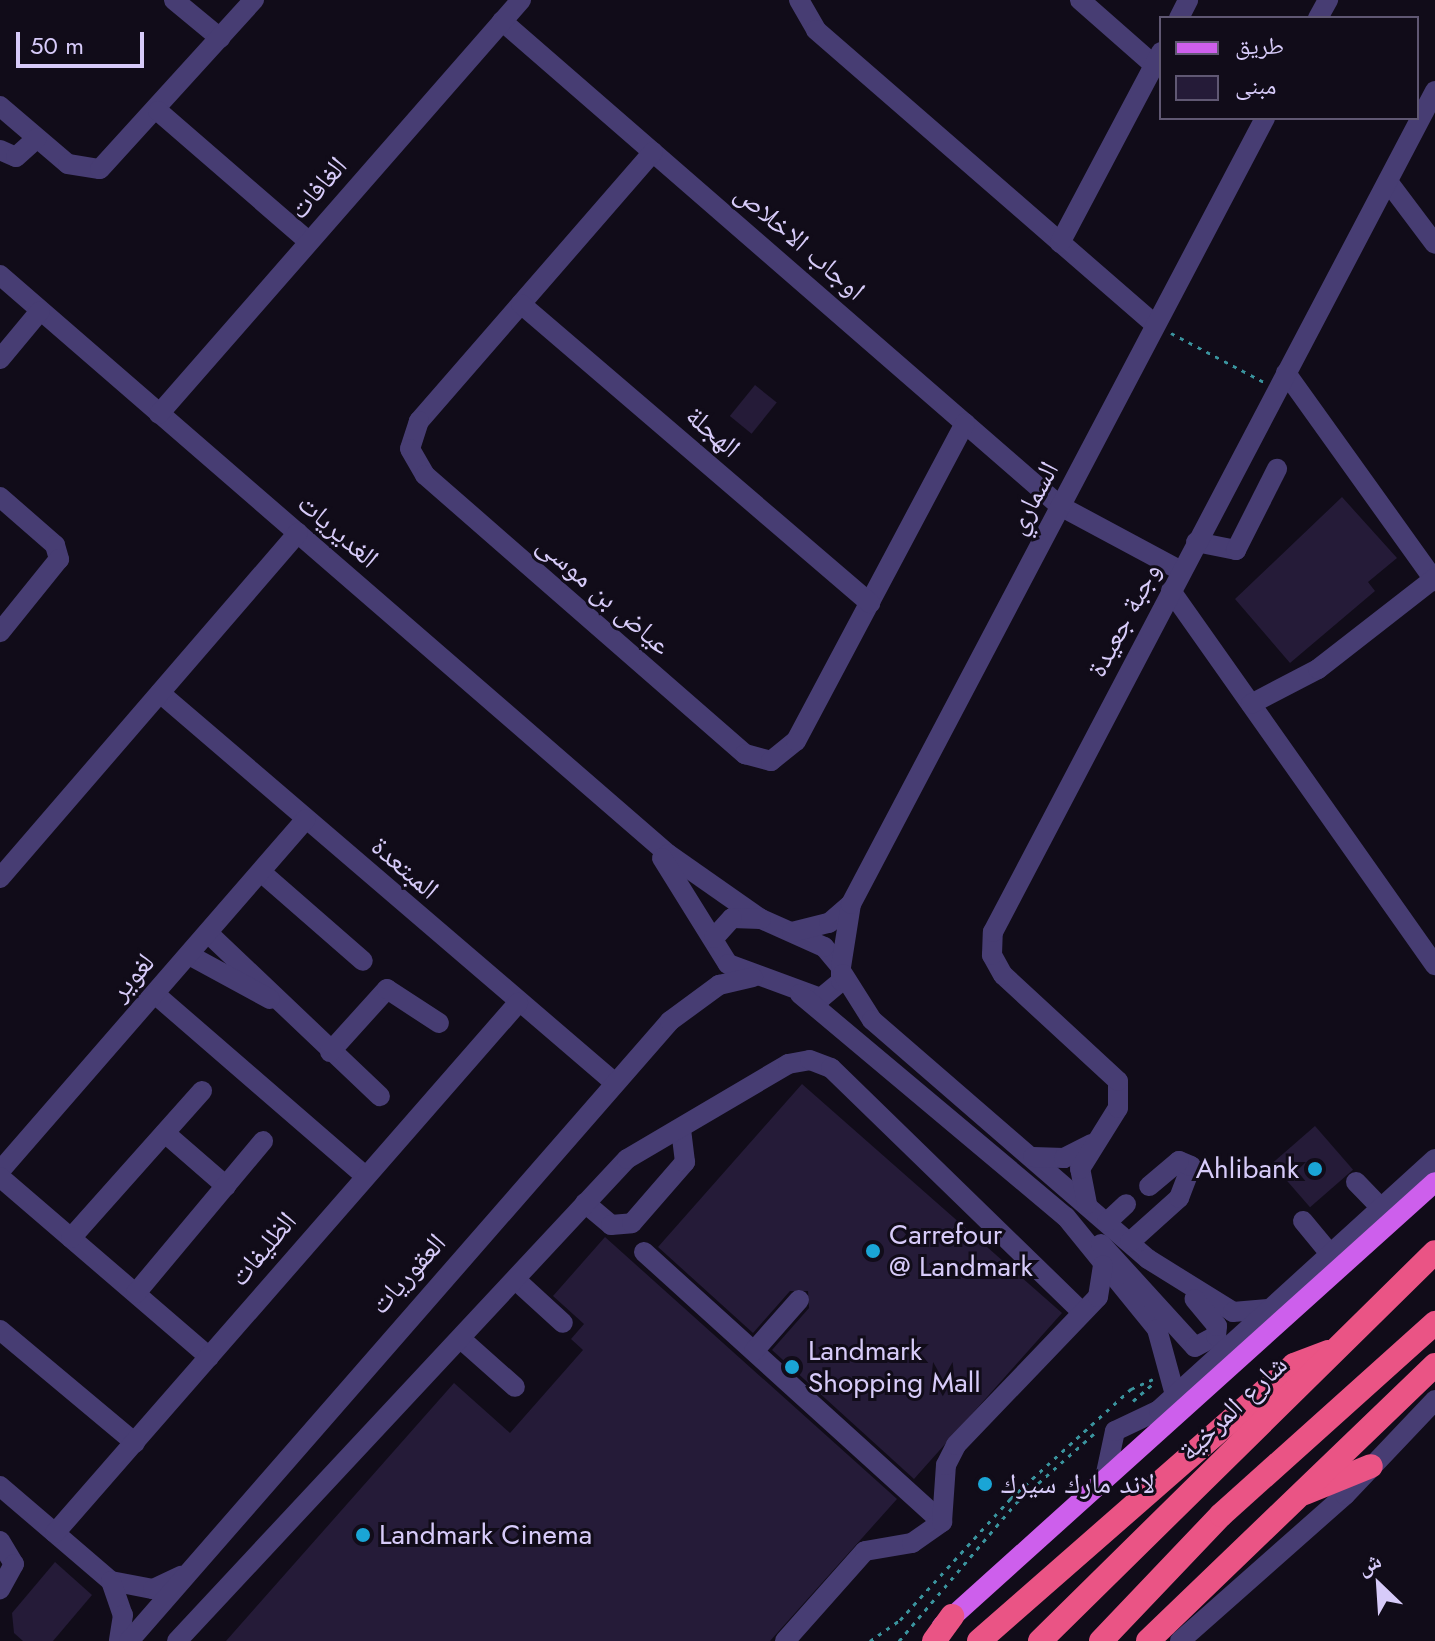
<!DOCTYPE html>
<html>
<head>
<meta charset="utf-8">
<style>
  body { margin:0 }
  #map { position:relative; width:1435px; height:1641px; overflow:hidden; background:#110c19; font-family:Jost,"Noto Naskh Arabic",sans-serif }
  div>[style] { position:absolute }
  [style*='--x'] { left:calc(var(--x)*1px); top:calc(var(--y)*1px); width:calc(var(--w)*1px); rotate:calc(var(--a)*1deg) }
  .building>* { inset:0; background:#251b38; transform-origin:0 0 }
  .path>* { height:3px; margin-top:-1.5px; transform-origin:0; background:repeating-linear-gradient(90deg,#3a949e 0 4px,transparent 0 10px) }
  .minor>* { height:20px; margin:-10px; padding:0 10px; transform-origin:10px; border-radius:10px; background:#473d73 }
  .major>* { height:20px; margin:-10px; padding:0 10px; transform-origin:10px; border-radius:10px; background:#cd5fec }
  .highway>* { height:24px; margin:-12px; padding:0 12px; transform-origin:12px; border-radius:12px; background:#ea5485 }
  .dots>* { width:22px; height:22px; translate:-50% -50%; box-sizing:border-box; border:4px solid #110c19; border-radius:50% }
  span { translate:-50% -50%; white-space:nowrap; text-align:center; line-height:1.15; -webkit-text-stroke:6px #110c19; paint-order:stroke }
  .street-label { font-size:28px; color:#d7cbf9 }
  .poi-label { font-size:28px; color:#d7cbf9 }
  .right { translate:-100% -50%; text-align:right }
  .left { translate:0 -50%; text-align:left }
  .legend { position:absolute; left:1159px; top:16px; width:260px; height:104px; box-sizing:border-box; background:#110c19; border:2px solid #605873; margin:0; padding:10px 14px; list-style:none; font-size:24px; color:#d7cbf9 }
  .legend li { display:flex; align-items:center; gap:16px; height:40px }
  .legend b { width:40px; border:2px solid #605873 }
  .north { position:absolute; left:1339px; top:1545px; width:80px; height:80px; -webkit-text-stroke:6px #110c19; paint-order:stroke; rotate:335deg; font-size:22px; font-weight:700; line-height:32px; text-align:center; color:#d7cbf9 }
  .north::after { content:''; display:block; margin:auto; width:28px; height:36px; background:#d7cbf9; clip-path:polygon(50% 0,100% 100%,50% 72%,0 100%) }
  .scale { position:absolute; left:16px; top:32px; width:128px; height:36px; box-sizing:border-box; border:4px solid #d7cbf9; border-top:0; padding-left:10px; font-size:24px; line-height:28px; white-space:nowrap; color:#d7cbf9; -webkit-text-stroke:6px #110c19; paint-order:stroke }
</style>
</head>
<body>
<div id="map">
  <div class="building">
    <i style="left:755px;top:385px;width:28px;height:40px;rotate:39deg"></i>
    <i style="clip-path:polygon(1342px 497px,1397px 558px,1368px 582px,1375px 591px,1290px 663px,1235px 599px)"></i>
    <i style="clip-path:polygon(802px 1084px,1062px 1313px,914px 1479px,772px 1350px,809px 1308px,808px 1291px,790px 1291px,753px 1333px,658px 1247px)"></i>
    <i style="left:1315px;top:1126px;width:58px;height:57px;rotate:49deg"></i>
    <i style="clip-path:polygon(605px 1237px,897px 1499px,770px 1641px,226px 1641px,454px 1383px,510px 1433px,583px 1350px,571px 1339px,584px 1324px,553px 1296px)"></i>
    <i style="clip-path:polygon(55px 1562px,92px 1595px,53px 1641px,23px 1641px,14px 1633px,12px 1613px)"></i>
  </div>
  <div class="path">
    <i style="--x:1171;--y:333;--w:105;--a:27.8"></i>
    <i style="--x:1133;--y:1401;--w:28;--a:-41"></i>
    <i style="--x:870;--y:1641;--w:37;--a:-35"></i>
    <i style="--x:900;--y:1620;--w:164;--a:-47.7"></i>
    <i style="--x:1010;--y:1499;--w:164;--a:-42.3"></i>
    <i style="--x:1131;--y:1389;--w:24;--a:-24"></i>
    <i style="--x:899;--y:1641;--w:181;--a:-49.7"></i>
    <i style="--x:1016;--y:1503;--w:107;--a:-41.6"></i>
  </div>
  <div class="minor">
    <i style="--x:174;--y:0;--w:60;--a:39.6"></i>
    <i style="--x:799;--y:0;--w:34;--a:60"></i>
    <i style="--x:816;--y:30;--w:449;--a:41"></i>
    <i style="--x:1080;--y:0;--w:98;--a:41.3"></i>
    <i style="--x:1179;--y:18;--w:20;--a:-63"></i>
    <i style="--x:1318;--y:18;--w:21;--a:-61"></i>
    <i style="--x:502;--y:21;--w:739;--a:41"></i>
    <i style="--x:1060;--y:506;--w:137;--a:28.2"></i>
    <i style="--x:0;--y:106;--w:89;--a:40.5"></i>
    <i style="--x:68;--y:164;--w:32;--a:9"></i>
    <i style="--x:100;--y:169;--w:229;--a:-47.7"></i>
    <i style="--x:158;--y:111;--w:198;--a:40.9"></i>
    <i style="--x:0;--y:150;--w:17;--a:24"></i>
    <i style="--x:16;--y:157;--w:28;--a:-42"></i>
    <i style="--x:653;--y:152;--w:357;--a:131"></i>
    <i style="--x:419;--y:421;--w:29;--a:108"></i>
    <i style="--x:410;--y:449;--w:30;--a:60"></i>
    <i style="--x:425;--y:475;--w:425;--a:41.1"></i>
    <i style="--x:745;--y:754;--w:27;--a:15"></i>
    <i style="--x:771;--y:761;--w:32;--a:-39"></i>
    <i style="--x:796;--y:741;--w:360;--a:-62"></i>
    <i style="--x:1389;--y:183;--w:76;--a:53"></i>
    <i style="--x:1060;--y:243;--w:216;--a:-62.1"></i>
    <i style="--x:0;--y:275;--w:884;--a:40.92"></i>
    <i style="--x:668;--y:854;--w:113;--a:35"></i>
    <i style="--x:521;--y:304;--w:460;--a:40.6"></i>
    <i style="--x:0;--y:359;--w:62;--a:-50.2"></i>
    <i style="--x:1286;--y:373;--w:256;--a:54.4"></i>
    <i style="--x:159;--y:414;--w:550;--a:-48.83"></i>
    <i style="--x:0;--y:497;--w:73;--a:41.1"></i>
    <i style="--x:55;--y:545;--w:15;--a:74"></i>
    <i style="--x:59;--y:559;--w:94;--a:128.9"></i>
    <i style="--x:1196;--y:542;--w:41;--a:11.3"></i>
    <i style="--x:1236;--y:550;--w:91;--a:-63.2"></i>
    <i style="--x:1171;--y:591;--w:458;--a:54.8"></i>
    <i style="--x:160;--y:693;--w:599;--a:40.6"></i>
    <i style="--x:1251;--y:704;--w:76;--a:-27.6"></i>
    <i style="--x:1318;--y:669;--w:148;--a:-37.9"></i>
    <i style="--x:662;--y:858;--w:125;--a:58.1"></i>
    <i style="--x:728;--y:964;--w:99;--a:20.1"></i>
    <i style="--x:821;--y:998;--w:26;--a:-40"></i>
    <i style="--x:841;--y:981;--w:14;--a:-90"></i>
    <i style="--x:841;--y:967;--w:26;--a:-130"></i>
    <i style="--x:824;--y:947;--w:69;--a:-156"></i>
    <i style="--x:761;--y:919;--w:29;--a:-178"></i>
    <i style="--x:732;--y:918;--w:27;--a:132"></i>
    <i style="--x:261;--y:872;--w:135;--a:41.1"></i>
    <i style="--x:0;--y:878;--w:456;--a:-49.2"></i>
    <i style="--x:792;--y:932;--w:38;--a:-14"></i>
    <i style="--x:829;--y:923;--w:29;--a:-41"></i>
    <i style="--x:208;--y:933;--w:237;--a:43.5"></i>
    <i style="--x:189;--y:955;--w:92;--a:28.5"></i>
    <i style="--x:841;--y:967;--w:64;--a:-81"></i>
    <i style="--x:851;--y:904;--w:888;--a:-62.22"></i>
    <i style="--x:843;--y:974;--w:54;--a:57.8"></i>
    <i style="--x:872;--y:1020;--w:365;--a:40.9"></i>
    <i style="--x:1148;--y:1259;--w:100;--a:31.9"></i>
    <i style="--x:1233;--y:1312;--w:38;--a:-5"></i>
    <i style="--x:155;--y:994;--w:275;--a:40.9"></i>
    <i style="--x:800;--y:994;--w:347;--a:40"></i>
    <i style="--x:1066;--y:1217;--w:144;--a:50.9"></i>
    <i style="--x:1157;--y:1329;--w:68;--a:74.7"></i>
    <i style="--x:330;--y:1052;--w:85;--a:-47.9"></i>
    <i style="--x:387;--y:989;--w:62;--a:33.2"></i>
    <i style="--x:165;--y:1133;--w:81;--a:41"></i>
    <i style="--x:1033;--y:1157;--w:31;--a:2"></i>
    <i style="--x:1064;--y:1158;--w:31;--a:-27"></i>
    <i style="--x:0;--y:1171;--w:466;--a:-49"></i>
    <i style="--x:0;--y:1177;--w:276;--a:40.7"></i>
    <i style="--x:1356;--y:1182;--w:37;--a:46"></i>
    <i style="--x:585;--y:1203;--w:34;--a:40"></i>
    <i style="--x:611;--y:1225;--w:21;--a:-5"></i>
    <i style="--x:632;--y:1223;--w:81;--a:-49"></i>
    <i style="--x:685;--y:1162;--w:32;--a:-97"></i>
    <i style="--x:1087;--y:1204;--w:36;--a:-101"></i>
    <i style="--x:1080;--y:1169;--w:72;--a:-58.1"></i>
    <i style="--x:1118;--y:1108;--w:27;--a:-90"></i>
    <i style="--x:1118;--y:1081;--w:156;--a:-137.3"></i>
    <i style="--x:1003;--y:975;--w:23;--a:-119"></i>
    <i style="--x:992;--y:955;--w:23;--a:-88"></i>
    <i style="--x:993;--y:932;--w:950;--a:-62.28"></i>
    <i style="--x:1303;--y:1221;--w:44;--a:50.5"></i>
    <i style="--x:1107;--y:1222;--w:26;--a:-43"></i>
    <i style="--x:71;--y:1238;--w:197;--a:-48.3"></i>
    <i style="--x:1130;--y:1242;--w:66;--a:-41.9"></i>
    <i style="--x:1179;--y:1198;--w:34;--a:-69"></i>
    <i style="--x:1191;--y:1166;--w:13;--a:-157"></i>
    <i style="--x:1179;--y:1161;--w:39;--a:140"></i>
    <i style="--x:1101;--y:1244;--w:139;--a:47.6"></i>
    <i style="--x:1195;--y:1347;--w:24;--a:-28"></i>
    <i style="--x:1216;--y:1336;--w:10;--a:-84"></i>
    <i style="--x:1217;--y:1326;--w:35;--a:-130"></i>
    <i style="--x:644;--y:1252;--w:402;--a:42.2"></i>
    <i style="--x:517;--y:1281;--w:62;--a:42.4"></i>
    <i style="--x:136;--y:1293;--w:198;--a:-50.1"></i>
    <i style="--x:0;--y:1330;--w:176;--a:39.9"></i>
    <i style="--x:461;--y:1339;--w:72;--a:41.6"></i>
    <i style="--x:754;--y:1351;--w:68;--a:-48.6"></i>
    <i style="--x:1106;--y:1473;--w:43;--a:-77.9"></i>
    <i style="--x:1115;--y:1431;--w:49;--a:-25.5"></i>
    <i style="--x:1159;--y:1410;--w:373;--a:-42.3"></i>
    <i style="--x:0;--y:1486;--w:146;--a:40.6"></i>
    <i style="--x:111;--y:1581;--w:43;--a:10.8"></i>
    <i style="--x:153;--y:1589;--w:31;--a:-25"></i>
    <i style="--x:55;--y:1533;--w:704;--a:-48.86"></i>
    <i style="--x:0;--y:1541;--w:27;--a:59"></i>
    <i style="--x:14;--y:1564;--w:29;--a:119"></i>
    <i style="--x:111;--y:1581;--w:36;--a:71"></i>
    <i style="--x:123;--y:1615;--w:26;--a:99"></i>
    <i style="--x:129;--y:1641;--w:823;--a:-48.89"></i>
    <i style="--x:670;--y:1021;--w:61;--a:-36.3"></i>
    <i style="--x:719;--y:985;--w:35;--a:-13"></i>
    <i style="--x:177;--y:1641;--w:659;--a:-46.97"></i>
    <i style="--x:627;--y:1159;--w:187;--a:-30.5"></i>
    <i style="--x:788;--y:1064;--w:22;--a:-10"></i>
    <i style="--x:810;--y:1060;--w:22;--a:21"></i>
    <i style="--x:831;--y:1068;--w:349;--a:44.2"></i>
    <i style="--x:785;--y:1641;--w:120;--a:-48.4"></i>
    <i style="--x:865;--y:1551;--w:48;--a:-9.7"></i>
    <i style="--x:912;--y:1543;--w:37;--a:-35"></i>
    <i style="--x:942;--y:1522;--w:57;--a:-86"></i>
    <i style="--x:946;--y:1465;--w:22;--a:-63"></i>
    <i style="--x:956;--y:1445;--w:205;--a:-46.2"></i>
    <i style="--x:1098;--y:1297;--w:32;--a:-81"></i>
    <i style="--x:1180;--y:1641;--w:220;--a:-41.5"></i>
    <i style="--x:1345;--y:1495;--w:131;--a:-46.5"></i>
  </div>
  <div class="major">
    <i style="--x:942;--y:1626;--w:663;--a:-42.01"></i>
  </div>
  <div class="highway">
    <i style="--x:1305;--y:1493;--w:71;--a:-22.2"></i>
    <i style="--x:934;--y:1641;--w:31;--a:-54"></i>
    <i style="--x:979;--y:1641;--w:419;--a:-41.2"></i>
    <i style="--x:1294;--y:1365;--w:36;--a:-21"></i>
    <i style="--x:1040;--y:1641;--w:554;--a:-44.56"></i>
    <i style="--x:1101;--y:1641;--w:174;--a:-46.4"></i>
    <i style="--x:1221;--y:1515;--w:288;--a:-41.9"></i>
    <i style="--x:1148;--y:1641;--w:398;--a:-43.9"></i>
  </div>
  <div class="dots">
    <i style="left:1315px;top:1169px;background:#1aa5d6"></i>
    <i style="left:873px;top:1251px;background:#1aa5d6"></i>
    <i style="left:792px;top:1367px;background:#1aa5d6"></i>
    <i style="left:985px;top:1484px;background:#1aa5d6"></i>
    <i style="left:363px;top:1535px;background:#1aa5d6"></i>
  </div>
  <div class="street-label">
    <span style="left:318px;top:188px;rotate:-49deg">الغافات</span>
    <span style="left:800px;top:242px;rotate:41deg">اوجاب الاخلاص</span>
    <span style="left:713px;top:432px;rotate:41deg">الهجلة</span>
    <span style="left:1033px;top:498px;rotate:-62deg">السماري</span>
    <span style="left:338px;top:531px;rotate:41deg">الغديريات</span>
    <span style="left:604px;top:595px;rotate:41deg">عياض بن موسى</span>
    <span style="left:1124px;top:620px;rotate:-62deg">وجبة جعيدة</span>
    <span style="left:405px;top:868px;rotate:41deg">المبتعدة</span>
    <span style="left:132px;top:977px;rotate:-49deg">لغوير</span>
    <span style="left:263px;top:1249px;rotate:-50deg">الظليفات</span>
    <span style="left:408px;top:1274px;rotate:-48deg">العقوريات</span>
    <span style="left:1233px;top:1408px;rotate:-44deg">شارع المرخية</span>
  </div>
  <div class="poi-label">
    <span class="right" style="left:1299px;top:1169px">Ahlibank</span>
    <span class="left" style="left:889px;top:1251px">Carrefour<br>@ Landmark</span>
    <span class="left" style="left:808px;top:1367px">Landmark<br>Shopping Mall</span>
    <span class="left" style="left:1001px;top:1484px">لاند مارك سيرك</span>
    <span class="left" style="left:379px;top:1535px">Landmark Cinema</span>
  </div>
  <ul class="legend">
  <li><b style="height:10px;background:#cd5fec"></b>طريق</li>
  <li><b style="height:22px;background:#251b38"></b>مبنى</li>
  </ul>
  <div class="north">ش</div>
  <div class="scale">50 m</div>
</div>
</body>
</html>
